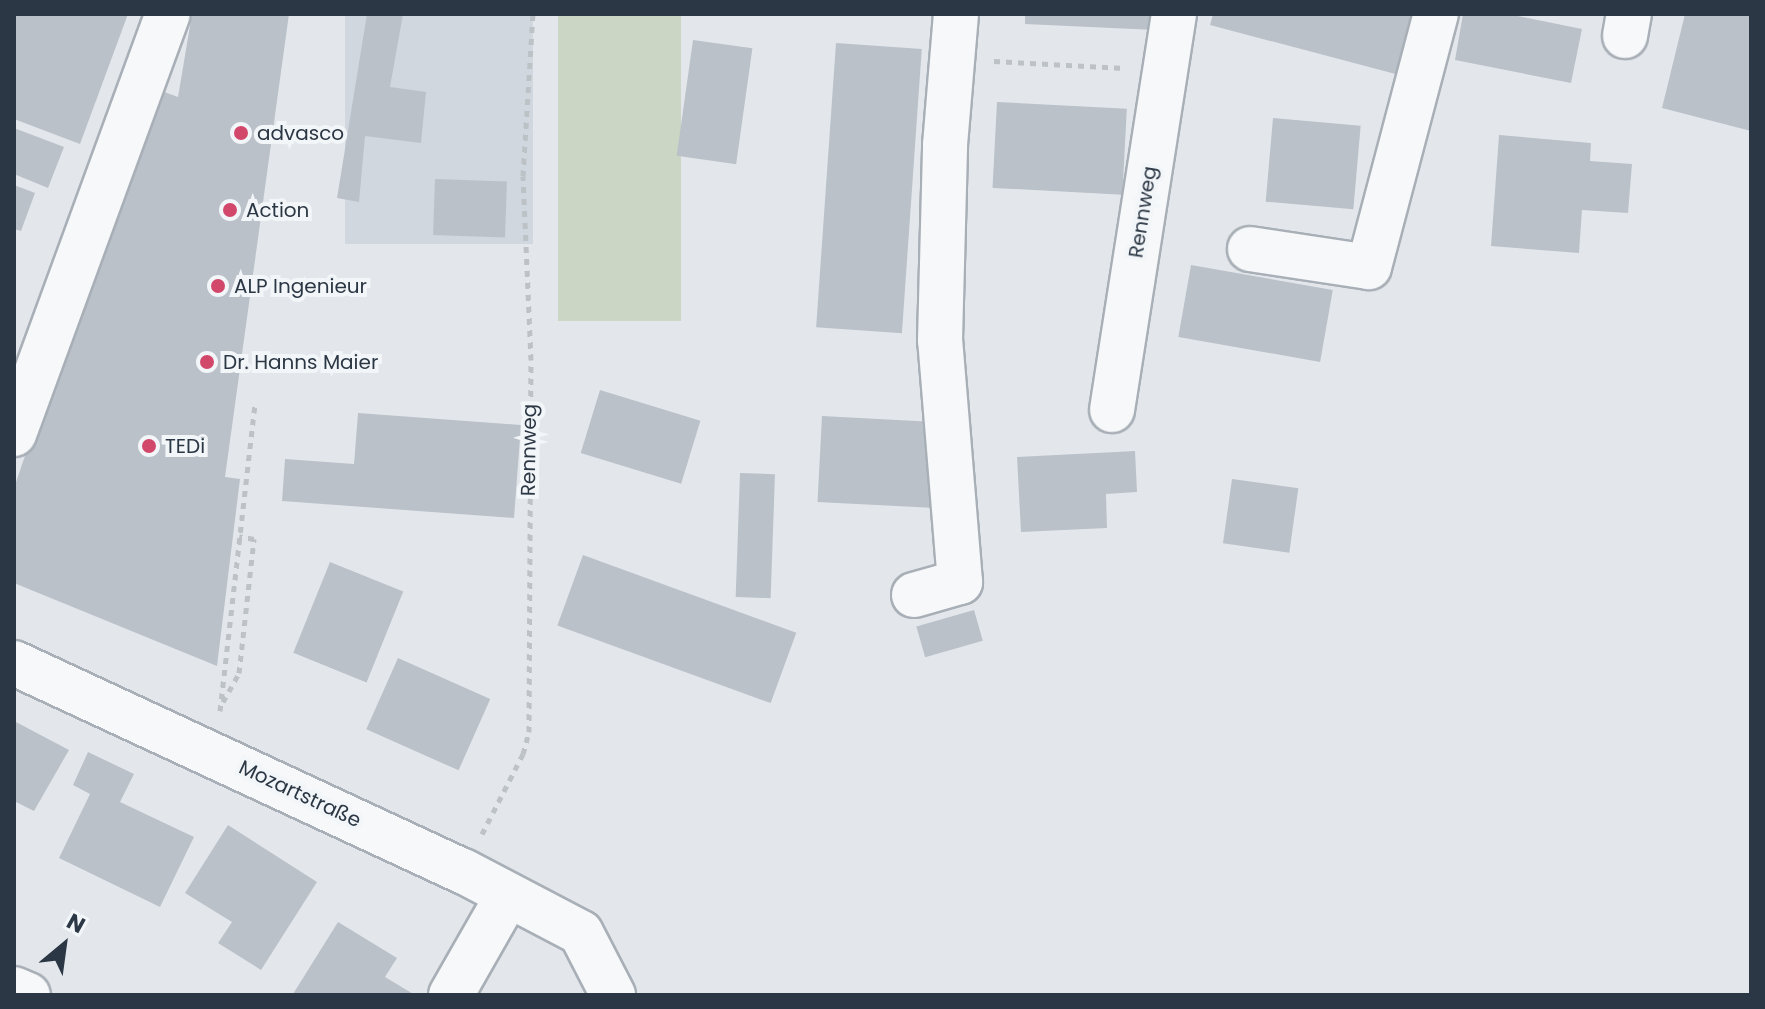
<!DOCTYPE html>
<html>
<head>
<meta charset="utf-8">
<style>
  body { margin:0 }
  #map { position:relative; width:1765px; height:1009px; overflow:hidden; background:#e3e7ec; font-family:Poppins,sans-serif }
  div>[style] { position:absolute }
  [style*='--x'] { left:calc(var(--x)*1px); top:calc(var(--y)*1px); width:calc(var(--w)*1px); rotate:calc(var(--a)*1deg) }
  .built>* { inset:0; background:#d1d7de; transform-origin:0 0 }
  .green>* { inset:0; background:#cbd6c4; transform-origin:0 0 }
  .building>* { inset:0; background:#bac1c9; transform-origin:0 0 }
  .path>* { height:5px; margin-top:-2.5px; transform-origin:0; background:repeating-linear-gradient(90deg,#bdc2c7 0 6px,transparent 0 12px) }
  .roads { filter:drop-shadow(2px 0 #a8afb6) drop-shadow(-2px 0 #a8afb6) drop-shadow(0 2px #a8afb6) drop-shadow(0 -2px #a8afb6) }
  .minor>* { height:44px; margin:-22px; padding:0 22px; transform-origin:22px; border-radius:22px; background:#f6f8fa }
  .dots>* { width:22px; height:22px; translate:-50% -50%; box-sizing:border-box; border:4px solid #f3f6f9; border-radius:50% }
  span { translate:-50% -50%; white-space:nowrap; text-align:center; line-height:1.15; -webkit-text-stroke:8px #f3f6f9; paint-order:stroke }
  .poi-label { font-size:20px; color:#2b3744 }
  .left { translate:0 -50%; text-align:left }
  .street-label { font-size:20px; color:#2b3744 }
  .frame { position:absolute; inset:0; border:16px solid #2b3744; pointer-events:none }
  .north { position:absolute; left:24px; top:905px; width:80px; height:80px; -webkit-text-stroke:6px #f3f6f9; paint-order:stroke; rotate:29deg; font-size:22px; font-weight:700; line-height:32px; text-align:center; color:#2b3744 }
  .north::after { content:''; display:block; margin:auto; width:28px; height:36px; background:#2b3744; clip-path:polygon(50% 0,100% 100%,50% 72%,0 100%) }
</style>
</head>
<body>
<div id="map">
  <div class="built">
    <i style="left:345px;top:14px;width:188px;height:230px"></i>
  </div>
  <div class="green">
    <i style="left:558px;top:14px;width:123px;height:307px"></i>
  </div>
  <div class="building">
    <i style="clip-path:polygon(14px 14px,128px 14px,80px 144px,14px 119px)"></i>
    <i style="clip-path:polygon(192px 14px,289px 14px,225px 477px,240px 479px,217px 666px,14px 583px,14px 488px,151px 87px,178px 97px)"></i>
    <i style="clip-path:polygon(367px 14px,403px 14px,390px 87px,426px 92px,421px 143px,365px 136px,359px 202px,337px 198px)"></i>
    <i style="clip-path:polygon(1025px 14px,1155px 14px,1155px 30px,1025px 24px)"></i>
    <i style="clip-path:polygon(1213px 14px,1419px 14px,1403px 76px,1210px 25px)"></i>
    <i style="clip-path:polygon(1463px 14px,1508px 14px,1582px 29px,1571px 83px,1455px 60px)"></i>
    <i style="clip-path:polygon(1685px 14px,1751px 14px,1751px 131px,1662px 108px)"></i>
    <i style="left:693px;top:40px;width:60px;height:117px;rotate:8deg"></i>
    <i style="left:836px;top:43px;width:86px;height:285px;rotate:4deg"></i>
    <i style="left:997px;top:102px;width:130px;height:86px;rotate:3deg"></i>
    <i style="left:1273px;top:118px;width:88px;height:84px;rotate:5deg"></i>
    <i style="clip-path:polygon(14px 128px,64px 147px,48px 188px,14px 174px)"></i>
    <i style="clip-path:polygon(1499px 135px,1591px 143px,1590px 161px,1632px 164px,1628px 213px,1582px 210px,1579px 253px,1491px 246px)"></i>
    <i style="left:435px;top:179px;width:72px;height:56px;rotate:2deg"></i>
    <i style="clip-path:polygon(14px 185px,35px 193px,21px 231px,14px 229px)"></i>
    <i style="left:1191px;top:265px;width:144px;height:73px;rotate:10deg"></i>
    <i style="left:600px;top:390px;width:105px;height:66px;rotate:17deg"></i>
    <i style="clip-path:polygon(358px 413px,521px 425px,514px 518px,282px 501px,285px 459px,354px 464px)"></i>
    <i style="left:822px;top:416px;width:118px;height:86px;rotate:3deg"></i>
    <i style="clip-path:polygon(1135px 451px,1137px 492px,1106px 494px,1107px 528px,1021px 532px,1017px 457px)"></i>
    <i style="left:740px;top:473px;width:35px;height:124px;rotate:2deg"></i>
    <i style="left:1232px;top:479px;width:67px;height:65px;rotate:8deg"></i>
    <i style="left:583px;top:555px;width:227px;height:75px;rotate:20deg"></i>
    <i style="left:330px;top:562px;width:79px;height:98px;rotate:22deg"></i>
    <i style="left:974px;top:610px;width:32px;height:60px;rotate:74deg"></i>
    <i style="left:398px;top:658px;width:101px;height:78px;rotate:24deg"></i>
    <i style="clip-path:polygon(14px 721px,69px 750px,34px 811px,14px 801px)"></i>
    <i style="clip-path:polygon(88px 752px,134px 774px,120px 802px,194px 837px,160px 907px,59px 858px,90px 794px,73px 785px)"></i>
    <i style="clip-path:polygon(228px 825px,317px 882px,261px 970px,218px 943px,232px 922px,185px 893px)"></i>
    <i style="clip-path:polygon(338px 922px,397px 958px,385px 977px,415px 995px,293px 994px)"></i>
  </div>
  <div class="path">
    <i style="--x:994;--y:61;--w:130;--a:3.1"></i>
    <i style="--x:223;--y:702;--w:33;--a:-61"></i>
    <i style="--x:239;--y:673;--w:135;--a:-83.6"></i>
    <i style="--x:254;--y:539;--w:15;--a:-169"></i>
    <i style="--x:220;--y:711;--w:307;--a:-83.5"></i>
    <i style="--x:482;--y:834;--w:90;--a:-62.9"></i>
    <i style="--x:523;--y:754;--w:23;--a:-75"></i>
    <i style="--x:529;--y:732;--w:372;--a:-89.7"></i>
    <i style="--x:531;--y:360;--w:184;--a:-92.5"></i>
    <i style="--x:523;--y:176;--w:162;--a:-86.5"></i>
  </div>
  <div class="roads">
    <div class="minor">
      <i style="--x:1625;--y:36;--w:22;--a:-80"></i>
      <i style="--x:1250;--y:249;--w:120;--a:8.6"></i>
      <i style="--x:1369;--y:267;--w:262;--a:-75.2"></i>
      <i style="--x:1112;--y:410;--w:401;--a:-81.1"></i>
      <i style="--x:14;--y:434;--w:447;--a:-69.9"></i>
      <i style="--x:914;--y:595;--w:48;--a:-15.8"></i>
      <i style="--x:960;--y:582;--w:243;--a:-94.7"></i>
      <i style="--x:940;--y:340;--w:195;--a:-88.5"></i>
      <i style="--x:945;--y:145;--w:131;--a:-85.2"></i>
      <i style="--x:14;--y:663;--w:495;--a:24.9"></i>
      <i style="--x:463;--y:871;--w:133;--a:27.7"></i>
      <i style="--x:581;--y:933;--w:70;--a:62.7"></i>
      <i style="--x:14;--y:989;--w:15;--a:23"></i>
      <i style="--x:451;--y:995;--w:115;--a:-60.3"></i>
    </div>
  </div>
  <div class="dots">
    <i style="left:241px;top:133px;background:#d1486b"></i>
    <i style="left:230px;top:210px;background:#d1486b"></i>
    <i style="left:218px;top:286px;background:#d1486b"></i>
    <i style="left:207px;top:362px;background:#d1486b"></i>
    <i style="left:149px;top:446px;background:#d1486b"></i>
  </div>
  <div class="poi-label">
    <span class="left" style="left:257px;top:133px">advasco</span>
    <span class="left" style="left:246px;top:210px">Action</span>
    <span class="left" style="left:234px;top:286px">ALP Ingenieur</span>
    <span class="left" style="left:223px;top:362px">Dr. Hanns Maier</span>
    <span class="left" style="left:165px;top:446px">TEDi</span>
  </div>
  <div class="street-label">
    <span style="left:1143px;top:212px;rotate:-81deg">Rennweg</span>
    <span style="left:529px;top:450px;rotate:-89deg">Rennweg</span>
    <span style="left:300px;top:794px;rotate:25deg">Mozartstraße</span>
  </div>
  <div class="frame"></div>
  <div class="north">N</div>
</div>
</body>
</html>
